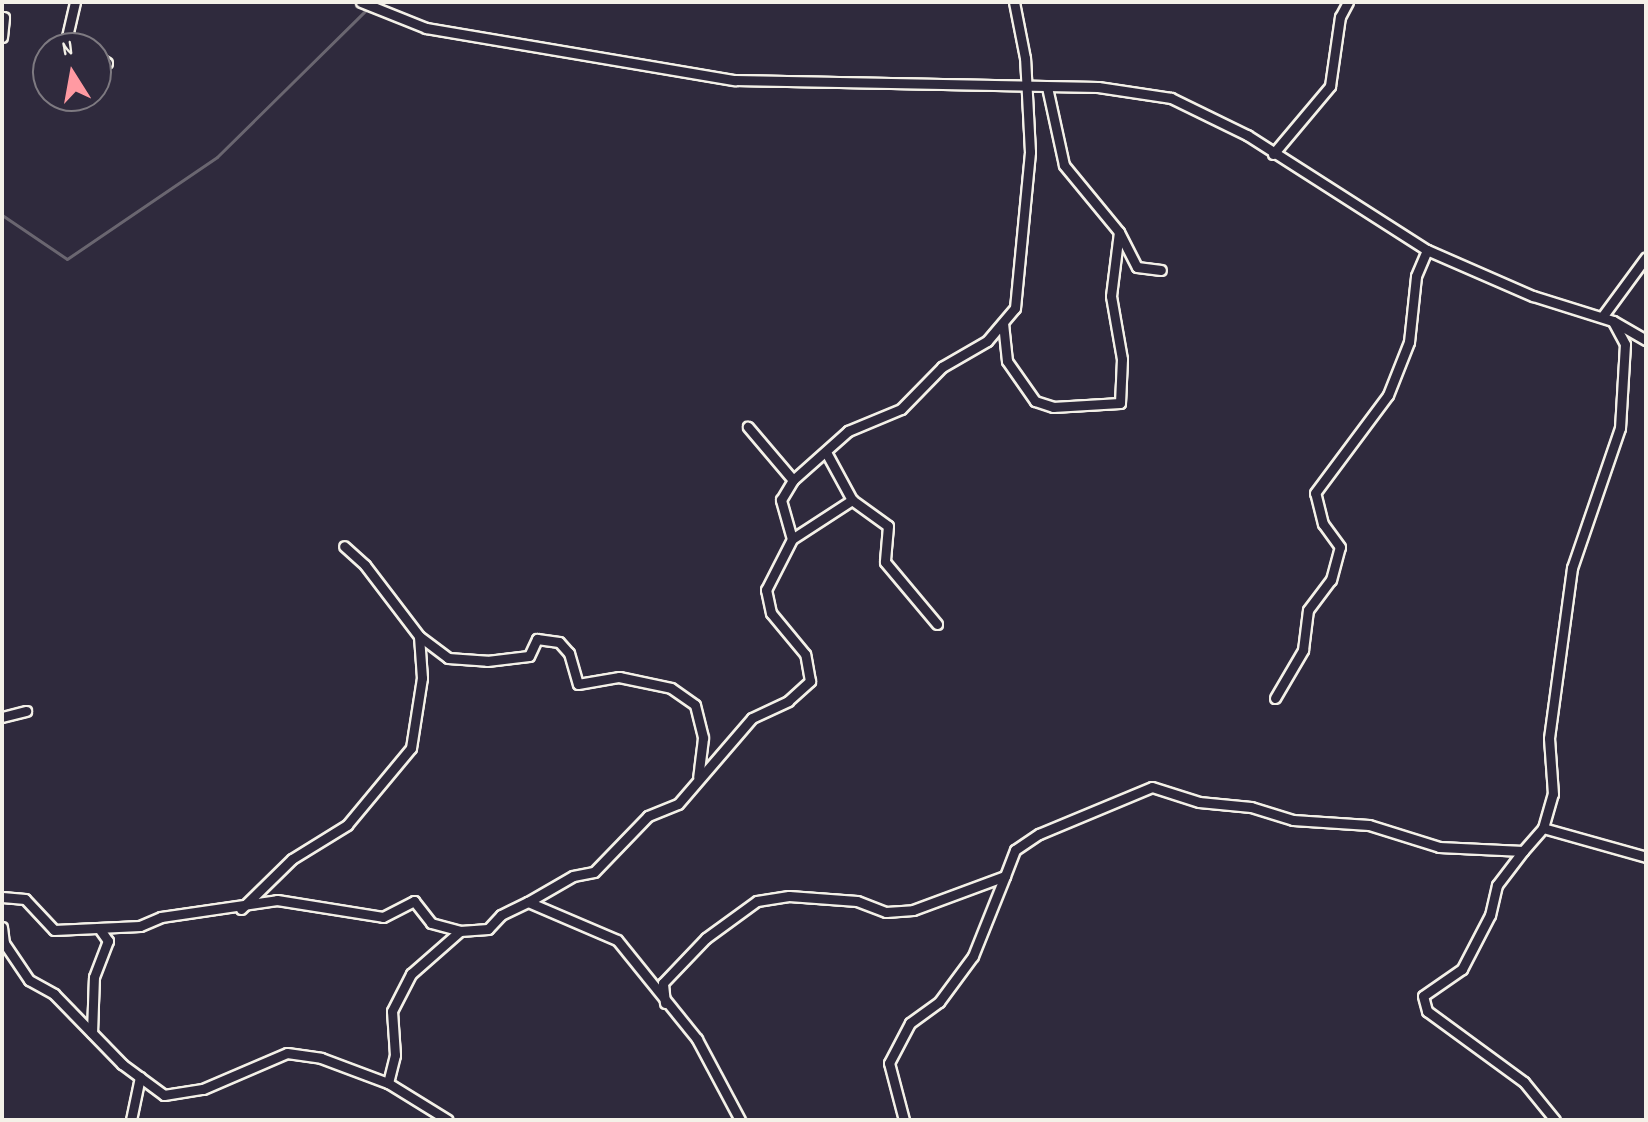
<!DOCTYPE html>
<html>
<head>
<meta charset="utf-8">
<style>
  body { margin:0 }
  #map { position:relative; width:1648px; height:1122px; overflow:hidden; background:#2f2a3d; font-family:Dekko,sans-serif }
  div>[style] { position:absolute }
  [style*='--x'] { left:calc(var(--x)*1px); top:calc(var(--y)*1px); width:calc(var(--w)*1px); rotate:calc(var(--a)*1deg) }
  .stream>* { height:3px; margin:-1.5px; padding:0 1.5px; transform-origin:1.5px; border-radius:1.5px; background:#6a6670 }
  .roads { filter:drop-shadow(2px 0 #f4f1e8) drop-shadow(-2px 0 #f4f1e8) drop-shadow(0 2px #f4f1e8) drop-shadow(0 -2px #f4f1e8) }
  .minor>* { height:9px; margin:-4.5px; padding:0 4.5px; transform-origin:4.5px; border-radius:4.5px; background:#2f2a3d }
  span { translate:-50% -50%; white-space:nowrap; text-align:center; line-height:1.15; -webkit-text-stroke:7px #2f2a3d; paint-order:stroke }
  .frame { position:absolute; inset:0; border:4px solid #f4f1e8; pointer-events:none }
  .north { position:absolute; left:32px; top:32px; width:80px; height:80px; box-sizing:border-box; background:#2f2a3d; border:2px solid #7e7a81; border-radius:50%; rotate:349deg; font-size:22px; font-weight:700; line-height:32px; text-align:center; color:#f4f1e8 }
  .north::after { content:''; display:block; margin:auto; width:28px; height:36px; background:#ff9aa2; clip-path:polygon(50% 0,100% 100%,50% 72%,0 100%) }
</style>
</head>
<body>
<div id="map">
  <div class="stream">
    <i style="--x:2;--y:215;--w:78;--a:34.1"></i>
    <i style="--x:67;--y:259;--w:181;--a:-34.2"></i>
    <i style="--x:217;--y:157;--w:212;--a:-44.6"></i>
  </div>
  <div class="roads">
    <div class="minor">
      <i style="--x:75;--y:2;--w:37;--a:103"></i>
      <i style="--x:67;--y:38;--w:19;--a:32"></i>
      <i style="--x:361;--y:2;--w:70;--a:21.8"></i>
      <i style="--x:426;--y:28;--w:313;--a:9.6"></i>
      <i style="--x:735;--y:80;--w:363;--a:1.1"></i>
      <i style="--x:1098;--y:87;--w:74;--a:8.6"></i>
      <i style="--x:1171;--y:98;--w:85;--a:26"></i>
      <i style="--x:1247;--y:135;--w:214;--a:32.6"></i>
      <i style="--x:1427;--y:250;--w:116;--a:23.5"></i>
      <i style="--x:1533;--y:296;--w:84;--a:17.4"></i>
      <i style="--x:1613;--y:321;--w:38;--a:30"></i>
      <i style="--x:2;--y:37;--w:20;--a:-84"></i>
      <i style="--x:96;--y:56;--w:13;--a:32"></i>
      <i style="--x:1273;--y:154;--w:89;--a:-50"></i>
      <i style="--x:1330;--y:86;--w:70;--a:-81.8"></i>
      <i style="--x:1340;--y:17;--w:17;--a:-62"></i>
      <i style="--x:1119;--y:232;--w:39;--a:63"></i>
      <i style="--x:1137;--y:267;--w:24;--a:7"></i>
      <i style="--x:1602;--y:317;--w:74;--a:-53.7"></i>
      <i style="--x:1003;--y:323;--w:38;--a:84"></i>
      <i style="--x:1007;--y:361;--w:49;--a:55"></i>
      <i style="--x:1035;--y:401;--w:19;--a:18"></i>
      <i style="--x:1053;--y:407;--w:67;--a:-3.4"></i>
      <i style="--x:1120;--y:403;--w:44;--a:-87.4"></i>
      <i style="--x:1122;--y:359;--w:64;--a:-99.9"></i>
      <i style="--x:1111;--y:296;--w:64;--a:-82.9"></i>
      <i style="--x:1119;--y:232;--w:87;--a:-129.4"></i>
      <i style="--x:1064;--y:165;--w:80;--a:-102.3"></i>
      <i style="--x:827;--y:454;--w:52;--a:61.5"></i>
      <i style="--x:793;--y:480;--w:74;--a:-41.7"></i>
      <i style="--x:848;--y:431;--w:57;--a:-22.5"></i>
      <i style="--x:901;--y:409;--w:59;--a:-45.7"></i>
      <i style="--x:942;--y:367;--w:52;--a:-30"></i>
      <i style="--x:987;--y:341;--w:43;--a:-49.7"></i>
      <i style="--x:1015;--y:308;--w:157;--a:-84.5"></i>
      <i style="--x:1030;--y:152;--w:94;--a:-93"></i>
      <i style="--x:1025;--y:58;--w:57;--a:-101.1"></i>
      <i style="--x:792;--y:539;--w:72;--a:-33"></i>
      <i style="--x:852;--y:500;--w:44;--a:35.8"></i>
      <i style="--x:888;--y:526;--w:36;--a:95"></i>
      <i style="--x:885;--y:562;--w:81;--a:50"></i>
      <i style="--x:419;--y:636;--w:36;--a:37"></i>
      <i style="--x:448;--y:658;--w:39;--a:4"></i>
      <i style="--x:487;--y:661;--w:42;--a:-6.8"></i>
      <i style="--x:529;--y:656;--w:19;--a:-65"></i>
      <i style="--x:537;--y:639;--w:22;--a:8"></i>
      <i style="--x:559;--y:642;--w:15;--a:48"></i>
      <i style="--x:569;--y:653;--w:32;--a:74"></i>
      <i style="--x:578;--y:684;--w:42;--a:-9.7"></i>
      <i style="--x:619;--y:677;--w:53;--a:11.9"></i>
      <i style="--x:671;--y:688;--w:29;--a:35"></i>
      <i style="--x:695;--y:705;--w:34;--a:76"></i>
      <i style="--x:703;--y:738;--w:39;--a:97"></i>
      <i style="--x:1275;--y:698;--w:56;--a:-59.7"></i>
      <i style="--x:1303;--y:650;--w:40;--a:-82.9"></i>
      <i style="--x:1308;--y:610;--w:38;--a:-53"></i>
      <i style="--x:1331;--y:580;--w:34;--a:-75"></i>
      <i style="--x:1340;--y:547;--w:29;--a:-126"></i>
      <i style="--x:1323;--y:524;--w:32;--a:-104"></i>
      <i style="--x:1315;--y:493;--w:122;--a:-53.3"></i>
      <i style="--x:1388;--y:395;--w:57;--a:-68.4"></i>
      <i style="--x:1409;--y:342;--w:66;--a:-83.9"></i>
      <i style="--x:1416;--y:276;--w:28;--a:-67"></i>
      <i style="--x:2;--y:717;--w:25;--a:-14"></i>
      <i style="--x:1543;--y:828;--w:107;--a:15.7"></i>
      <i style="--x:1523;--y:851;--w:43;--a:127.4"></i>
      <i style="--x:1497;--y:885;--w:31;--a:103"></i>
      <i style="--x:1490;--y:915;--w:61;--a:117.4"></i>
      <i style="--x:1462;--y:969;--w:47;--a:145.3"></i>
      <i style="--x:1423;--y:996;--w:16;--a:75"></i>
      <i style="--x:1427;--y:1011;--w:120;--a:36.2"></i>
      <i style="--x:1524;--y:1082;--w:49;--a:50.8"></i>
      <i style="--x:2;--y:897;--w:23;--a:5"></i>
      <i style="--x:25;--y:899;--w:42;--a:46.9"></i>
      <i style="--x:54;--y:930;--w:86;--a:-2.7"></i>
      <i style="--x:140;--y:926;--w:23;--a:-23"></i>
      <i style="--x:161;--y:917;--w:117;--a:-8.3"></i>
      <i style="--x:277;--y:900;--w:107;--a:9.1"></i>
      <i style="--x:383;--y:917;--w:35;--a:-27"></i>
      <i style="--x:414;--y:901;--w:28;--a:52"></i>
      <i style="--x:431;--y:923;--w:30;--a:15"></i>
      <i style="--x:460;--y:931;--w:28;--a:-4"></i>
      <i style="--x:488;--y:929;--w:19;--a:-47"></i>
      <i style="--x:501;--y:915;--w:30;--a:-26"></i>
      <i style="--x:241;--y:909;--w:71;--a:-44.4"></i>
      <i style="--x:292;--y:859;--w:65;--a:-31.7"></i>
      <i style="--x:347;--y:825;--w:100;--a:-50.3"></i>
      <i style="--x:411;--y:748;--w:71;--a:-81.1"></i>
      <i style="--x:422;--y:678;--w:42;--a:-94.1"></i>
      <i style="--x:419;--y:636;--w:89;--a:-127.3"></i>
      <i style="--x:365;--y:565;--w:28;--a:-138"></i>
      <i style="--x:2;--y:927;--w:16;--a:83"></i>
      <i style="--x:4;--y:943;--w:45;--a:56"></i>
      <i style="--x:29;--y:980;--w:29;--a:29"></i>
      <i style="--x:54;--y:994;--w:98;--a:45.8"></i>
      <i style="--x:122;--y:1064;--w:52;--a:36.4"></i>
      <i style="--x:164;--y:1095;--w:39;--a:-9"></i>
      <i style="--x:203;--y:1089;--w:91;--a:-23.2"></i>
      <i style="--x:287;--y:1053;--w:34;--a:8"></i>
      <i style="--x:321;--y:1058;--w:72;--a:20.5"></i>
      <i style="--x:388;--y:1083;--w:70;--a:31.7"></i>
      <i style="--x:665;--y:1003;--w:20;--a:-96"></i>
      <i style="--x:663;--y:983;--w:62;--a:-46.3"></i>
      <i style="--x:706;--y:938;--w:63;--a:-36"></i>
      <i style="--x:757;--y:901;--w:32;--a:-9"></i>
      <i style="--x:789;--y:896;--w:68;--a:4.2"></i>
      <i style="--x:857;--y:901;--w:31;--a:21"></i>
      <i style="--x:886;--y:912;--w:27;--a:-4"></i>
      <i style="--x:913;--y:910;--w:98;--a:-20.3"></i>
      <i style="--x:1005;--y:876;--w:28;--a:-69"></i>
      <i style="--x:1015;--y:850;--w:29;--a:-34"></i>
      <i style="--x:1039;--y:834;--w:122;--a:-22.6"></i>
      <i style="--x:1152;--y:787;--w:49;--a:17.7"></i>
      <i style="--x:1199;--y:802;--w:52;--a:5.5"></i>
      <i style="--x:1251;--y:807;--w:44;--a:17.2"></i>
      <i style="--x:1293;--y:820;--w:76;--a:3.8"></i>
      <i style="--x:1369;--y:825;--w:73;--a:17.4"></i>
      <i style="--x:1439;--y:847;--w:84;--a:2.7"></i>
      <i style="--x:1523;--y:851;--w:30;--a:-49"></i>
      <i style="--x:1543;--y:828;--w:35;--a:-74"></i>
      <i style="--x:1553;--y:794;--w:56;--a:-94.1"></i>
      <i style="--x:1549;--y:738;--w:172;--a:-82.3"></i>
      <i style="--x:1572;--y:568;--w:148;--a:-71.1"></i>
      <i style="--x:1620;--y:428;--w:84;--a:-86.6"></i>
      <i style="--x:1625;--y:344;--w:26;--a:-118"></i>
      <i style="--x:92;--y:1033;--w:56;--a:-88"></i>
      <i style="--x:94;--y:977;--w:39;--a:-69"></i>
      <i style="--x:108;--y:941;--w:16;--a:-125"></i>
      <i style="--x:388;--y:1083;--w:29;--a:-76"></i>
      <i style="--x:395;--y:1055;--w:44;--a:-93.9"></i>
      <i style="--x:392;--y:1011;--w:42;--a:-62.8"></i>
      <i style="--x:411;--y:974;--w:65;--a:-41.3"></i>
      <i style="--x:131;--y:1120;--w:44;--a:-78.2"></i>
      <i style="--x:740;--y:1120;--w:92;--a:-118"></i>
      <i style="--x:697;--y:1039;--w:127;--a:-128.9"></i>
      <i style="--x:617;--y:940;--w:97;--a:-156.9"></i>
      <i style="--x:528;--y:902;--w:52;--a:-30"></i>
      <i style="--x:573;--y:876;--w:21;--a:-11"></i>
      <i style="--x:594;--y:872;--w:78;--a:-46"></i>
      <i style="--x:648;--y:816;--w:32;--a:-22"></i>
      <i style="--x:678;--y:804;--w:113;--a:-49.3"></i>
      <i style="--x:752;--y:718;--w:40;--a:-25"></i>
      <i style="--x:788;--y:701;--w:30;--a:-42"></i>
      <i style="--x:810;--y:681;--w:27;--a:-100"></i>
      <i style="--x:805;--y:654;--w:53;--a:-129.7"></i>
      <i style="--x:771;--y:613;--w:24;--a:-102"></i>
      <i style="--x:766;--y:590;--w:57;--a:-63"></i>
      <i style="--x:792;--y:539;--w:41;--a:-105.8"></i>
      <i style="--x:781;--y:500;--w:23;--a:-59"></i>
      <i style="--x:793;--y:480;--w:70;--a:-130.3"></i>
      <i style="--x:904;--y:1120;--w:59;--a:-104.7"></i>
      <i style="--x:889;--y:1063;--w:45;--a:-62.3"></i>
      <i style="--x:910;--y:1023;--w:36;--a:-36"></i>
      <i style="--x:939;--y:1002;--w:57;--a:-53.5"></i>
      <i style="--x:973;--y:956;--w:86;--a:-68.2"></i>
    </div>
  </div>
  <div class="frame"></div>
  <div class="north">N</div>
</div>
</body>
</html>
